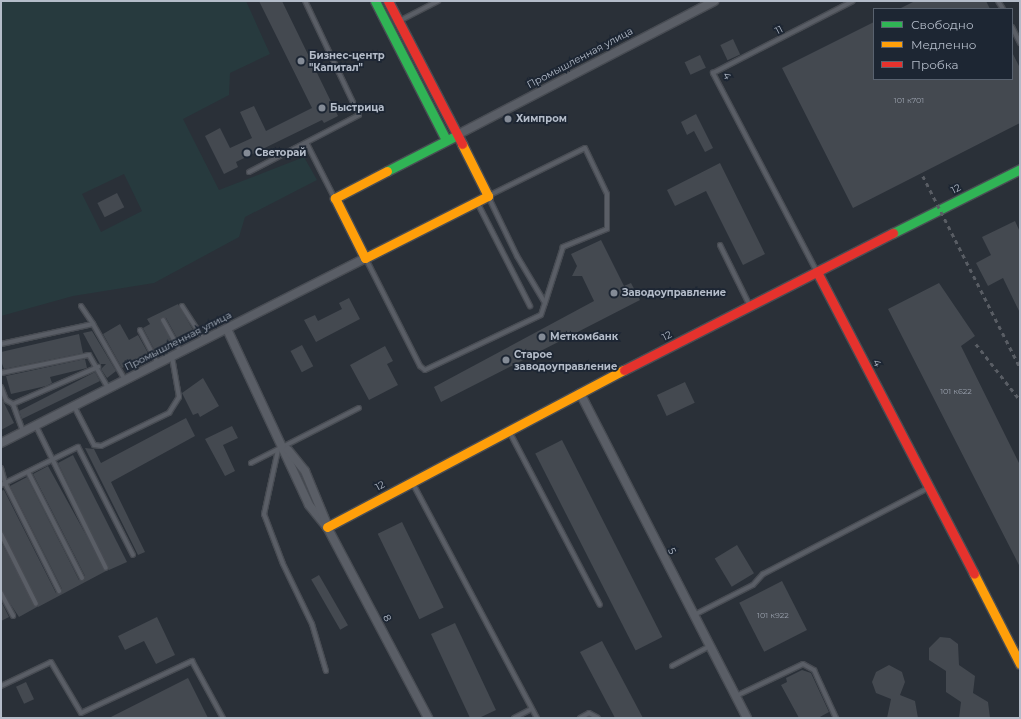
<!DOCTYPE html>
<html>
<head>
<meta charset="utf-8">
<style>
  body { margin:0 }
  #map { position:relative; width:1021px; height:719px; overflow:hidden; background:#2a3038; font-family:Montserrat,sans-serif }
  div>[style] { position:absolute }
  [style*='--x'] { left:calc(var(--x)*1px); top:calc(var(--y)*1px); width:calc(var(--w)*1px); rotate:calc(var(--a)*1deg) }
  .green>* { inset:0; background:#273a3e }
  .building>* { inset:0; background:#444950; transform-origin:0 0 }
  .roads { filter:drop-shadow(1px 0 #484c53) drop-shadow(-1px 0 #484c53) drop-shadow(0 1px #484c53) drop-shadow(0 -1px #484c53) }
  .lane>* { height:4px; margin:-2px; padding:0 2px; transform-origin:2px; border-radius:2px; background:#5a5e66 }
  .street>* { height:8px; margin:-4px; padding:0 4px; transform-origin:4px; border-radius:4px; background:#5a5e66 }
  .fast>* { height:9px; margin:-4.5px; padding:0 4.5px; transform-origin:4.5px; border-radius:4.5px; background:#30b455 }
  .slow>* { height:9px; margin:-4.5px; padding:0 4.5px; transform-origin:4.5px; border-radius:4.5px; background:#ff9f0a }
  .jam>* { height:9px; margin:-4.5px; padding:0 4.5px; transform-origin:4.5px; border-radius:4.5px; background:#e5322d }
  .rail>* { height:2.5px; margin-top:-1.25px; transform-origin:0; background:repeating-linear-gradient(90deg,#595d64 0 4px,transparent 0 8px) }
  .dots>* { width:11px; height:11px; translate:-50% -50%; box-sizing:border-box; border:2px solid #1d2633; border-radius:50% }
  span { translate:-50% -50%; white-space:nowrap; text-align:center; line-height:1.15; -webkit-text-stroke:3.5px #1d2633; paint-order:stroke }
  .number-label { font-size:8px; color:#989fab }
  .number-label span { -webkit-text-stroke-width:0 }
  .street-label { font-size:10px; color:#b4bcc9 }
  .poi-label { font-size:10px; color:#b4bcc9; font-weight:700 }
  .left { translate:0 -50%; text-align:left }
  .frame { position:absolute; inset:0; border:2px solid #b4bcc9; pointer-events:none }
  .legend { position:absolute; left:873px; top:8px; width:140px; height:72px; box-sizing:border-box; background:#1d2633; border:1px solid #59626f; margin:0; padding:5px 7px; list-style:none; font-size:12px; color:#b4bcc9 }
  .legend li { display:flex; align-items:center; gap:8px; height:20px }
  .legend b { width:20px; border:1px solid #59626f }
</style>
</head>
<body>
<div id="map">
  <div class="green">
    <i style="clip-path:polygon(evenodd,1px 1px,246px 1px,270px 54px,230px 73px,229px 95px,183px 119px,219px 190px,304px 157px,317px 180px,245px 217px,239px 237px,154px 283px,73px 296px,1px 316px,1px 1px,124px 174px,142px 211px,101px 232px,82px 194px,124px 174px)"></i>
  </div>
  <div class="building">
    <i style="clip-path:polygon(259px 1px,282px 1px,338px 116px,324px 123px,322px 120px,236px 162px,238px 167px,224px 174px,205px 136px,220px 128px,230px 148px,252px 138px,240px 112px,254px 106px,266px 131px,312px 108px)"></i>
    <i style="clip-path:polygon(915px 1px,986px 1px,990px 9px,899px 9px)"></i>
    <i style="clip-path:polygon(874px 22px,874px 79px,1012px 79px,1012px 52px,1020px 68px,1020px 123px,853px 208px,782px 68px)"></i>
    <i style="left:733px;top:39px;width:17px;height:14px;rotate:65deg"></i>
    <i style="left:700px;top:55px;width:14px;height:17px;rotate:65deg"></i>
    <i style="clip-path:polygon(696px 114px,713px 148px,705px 152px,694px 131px,687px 135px,681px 122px)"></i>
    <i style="clip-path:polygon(720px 163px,765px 254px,743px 265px,706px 191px,675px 206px,667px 190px)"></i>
    <i style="left:117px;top:193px;width:16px;height:22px;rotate:63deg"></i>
    <i style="clip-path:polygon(1015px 221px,1020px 232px,1020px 313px,1003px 278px,988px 286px,976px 263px,991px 255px,982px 237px)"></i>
    <i style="clip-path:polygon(601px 240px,624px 286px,631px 283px,640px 300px,441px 402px,434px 387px,594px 301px,582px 276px,572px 276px,577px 266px,571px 254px)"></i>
    <i style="clip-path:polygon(939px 283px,975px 336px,961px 346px,1020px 465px,1020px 567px,888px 309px)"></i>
    <i style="clip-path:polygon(349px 298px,360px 319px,316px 342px,304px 320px,315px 315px,318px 321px,342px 309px,339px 303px)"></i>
    <i style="clip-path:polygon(178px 304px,193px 330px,177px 338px,166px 318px,161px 317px,171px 342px,155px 351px,143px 328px,150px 324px,147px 319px)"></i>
    <i style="clip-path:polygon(120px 324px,129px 340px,138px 335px,148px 353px,122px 368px,103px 334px)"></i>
    <i style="clip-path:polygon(92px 331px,116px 371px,107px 378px,101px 369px,106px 364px,100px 364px,83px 333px)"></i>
    <i style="clip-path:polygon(79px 334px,83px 353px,4px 369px,1px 361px,1px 352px)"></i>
    <i style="left:302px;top:345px;width:24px;height:13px;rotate:62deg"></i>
    <i style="clip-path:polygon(385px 346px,393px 361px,387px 364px,398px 385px,369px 400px,350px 365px)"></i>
    <i style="clip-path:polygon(85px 359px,87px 368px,50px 377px,52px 383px,46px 386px,11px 394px,6px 376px)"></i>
    <i style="clip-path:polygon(95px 372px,100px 381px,22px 419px,19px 411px)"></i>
    <i style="clip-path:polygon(203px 378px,219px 406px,200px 417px,198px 413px,193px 415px,182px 393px)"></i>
    <i style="left:685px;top:382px;width:23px;height:31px;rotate:65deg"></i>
    <i style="clip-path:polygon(1px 397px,14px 423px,1px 430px)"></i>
    <i style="clip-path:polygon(186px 418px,195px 436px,111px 482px,145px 552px,138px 555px,85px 448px,94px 449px,101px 463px)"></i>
    <i style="clip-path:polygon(232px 426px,238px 438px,223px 445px,235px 471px,225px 476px,205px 439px)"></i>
    <i style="left:562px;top:440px;width:221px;height:30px;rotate:63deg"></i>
    <i style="clip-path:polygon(73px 455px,127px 562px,109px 570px,58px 463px)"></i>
    <i style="clip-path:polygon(48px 466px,106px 571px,38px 607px,1px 531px,1px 491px,4px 490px,56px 593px,61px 594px,62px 589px,10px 486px,27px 477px,79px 580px,84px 581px,85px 576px,33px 474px)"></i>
    <i style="left:402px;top:522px;width:95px;height:27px;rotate:64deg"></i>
    <i style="clip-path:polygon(1px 542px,37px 607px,19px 617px,1px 590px)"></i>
    <i style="left:737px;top:545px;width:33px;height:26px;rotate:59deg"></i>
    <i style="left:319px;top:575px;width:58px;height:9px;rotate:60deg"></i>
    <i style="left:782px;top:581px;width:55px;height:48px;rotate:63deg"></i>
    <i style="clip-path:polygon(1px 601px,9px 617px,1px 621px)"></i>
    <i style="clip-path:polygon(157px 617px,175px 655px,156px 664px,144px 641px,125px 650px,118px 636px)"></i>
    <i style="clip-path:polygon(455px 623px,496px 710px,479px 718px,470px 718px,431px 634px)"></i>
    <i style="clip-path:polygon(940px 637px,950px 638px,958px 644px,959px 665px,975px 676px,973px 693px,988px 702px,990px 718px,959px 718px,961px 702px,946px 692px,946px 671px,929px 660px,929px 648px)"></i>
    <i style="clip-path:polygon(602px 641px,643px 718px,615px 718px,580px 652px)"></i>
    <i style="clip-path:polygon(889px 665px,902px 672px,905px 682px,900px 695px,915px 701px,918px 718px,887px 718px,891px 699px,876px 693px,872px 682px,876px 672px)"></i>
    <i style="clip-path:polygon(802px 670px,811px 673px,829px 712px,818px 718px,799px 718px,781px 685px,787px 682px,786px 678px)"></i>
    <i style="clip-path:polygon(188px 678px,208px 718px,109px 718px)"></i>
    <i style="left:26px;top:682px;width:19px;height:11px;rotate:65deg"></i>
  </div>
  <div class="roads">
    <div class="lane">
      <i style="--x:998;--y:1;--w:9;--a:58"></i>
      <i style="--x:399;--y:21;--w:44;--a:-27.1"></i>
      <i style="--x:1012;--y:27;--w:18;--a:63"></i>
      <i style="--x:307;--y:144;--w:59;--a:63"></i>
      <i style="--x:249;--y:172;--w:124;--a:-27.4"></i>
      <i style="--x:359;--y:115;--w:126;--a:-115.3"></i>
      <i style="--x:477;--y:202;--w:117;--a:63"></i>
      <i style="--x:720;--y:245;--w:68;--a:63.8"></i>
      <i style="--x:366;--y:259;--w:120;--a:63.2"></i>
      <i style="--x:420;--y:366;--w:6;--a:39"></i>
      <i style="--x:425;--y:370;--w:128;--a:-25.4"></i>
      <i style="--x:541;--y:315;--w:13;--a:-72"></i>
      <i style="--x:545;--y:303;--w:55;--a:-120.8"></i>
      <i style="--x:517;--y:256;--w:67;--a:-115.8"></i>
      <i style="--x:488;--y:196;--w:108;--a:-26.3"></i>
      <i style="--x:585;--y:148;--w:51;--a:64.4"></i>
      <i style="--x:607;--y:194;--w:35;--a:90"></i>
      <i style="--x:607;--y:229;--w:48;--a:157.8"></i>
      <i style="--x:563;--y:247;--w:59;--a:107.8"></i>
      <i style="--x:817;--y:272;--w:225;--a:-117.6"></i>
      <i style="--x:713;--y:73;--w:157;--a:-27.2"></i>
      <i style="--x:81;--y:306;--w:22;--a:56"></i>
      <i style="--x:182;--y:306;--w:40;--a:57.1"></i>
      <i style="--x:163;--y:320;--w:37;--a:61"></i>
      <i style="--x:140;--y:330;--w:38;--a:62"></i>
      <i style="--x:1;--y:344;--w:94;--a:-12.3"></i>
      <i style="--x:93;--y:324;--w:64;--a:60.3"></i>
      <i style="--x:1;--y:373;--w:90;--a:-11.6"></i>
      <i style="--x:89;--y:355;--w:39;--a:60"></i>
      <i style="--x:1;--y:387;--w:14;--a:69"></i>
      <i style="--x:6;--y:400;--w:8;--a:30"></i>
      <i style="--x:13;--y:404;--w:29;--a:70"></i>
      <i style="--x:13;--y:404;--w:93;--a:-23.5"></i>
      <i style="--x:74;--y:406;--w:44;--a:62.9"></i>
      <i style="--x:94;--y:445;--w:7;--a:8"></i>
      <i style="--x:101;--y:446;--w:76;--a:-25.9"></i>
      <i style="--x:169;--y:413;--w:19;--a:-58"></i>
      <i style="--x:179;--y:397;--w:41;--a:-99.9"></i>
      <i style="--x:36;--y:426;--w:158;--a:63.8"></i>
      <i style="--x:509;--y:431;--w:196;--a:62.4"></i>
      <i style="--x:278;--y:450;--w:66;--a:102.3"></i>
      <i style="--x:264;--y:514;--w:53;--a:69.2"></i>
      <i style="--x:283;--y:564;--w:67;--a:64.2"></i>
      <i style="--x:312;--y:624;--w:49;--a:73.4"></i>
      <i style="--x:251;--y:463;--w:121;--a:-27"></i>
      <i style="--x:1;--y:468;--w:16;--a:75"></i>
      <i style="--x:5;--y:483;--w:121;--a:63.4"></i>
      <i style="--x:28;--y:472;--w:119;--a:63"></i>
      <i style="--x:412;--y:482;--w:267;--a:62.1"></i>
      <i style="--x:1;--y:485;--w:86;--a:-26.3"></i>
      <i style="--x:78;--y:447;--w:121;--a:63"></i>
      <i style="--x:1;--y:534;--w:78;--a:63.4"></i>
      <i style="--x:1;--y:593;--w:26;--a:62"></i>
      <i style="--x:694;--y:615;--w:66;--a:-27"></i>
      <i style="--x:753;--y:585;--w:15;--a:-48"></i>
      <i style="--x:763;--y:574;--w:186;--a:-27.5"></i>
      <i style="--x:672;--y:666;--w:43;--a:-27.8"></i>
      <i style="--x:1;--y:686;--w:55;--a:-25.6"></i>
      <i style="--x:51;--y:662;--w:59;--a:59.5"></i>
      <i style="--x:81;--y:713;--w:123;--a:-25.1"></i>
      <i style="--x:192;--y:661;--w:65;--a:61.5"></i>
      <i style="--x:736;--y:696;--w:74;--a:-25.5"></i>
      <i style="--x:803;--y:664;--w:13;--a:29"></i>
      <i style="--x:814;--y:670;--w:53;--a:65.4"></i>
      <i style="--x:514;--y:718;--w:18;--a:-27"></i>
      <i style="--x:580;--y:718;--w:10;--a:-29"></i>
      <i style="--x:589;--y:713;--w:10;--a:29"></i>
    </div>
    <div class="street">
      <i style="--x:457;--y:135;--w:290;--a:-27.5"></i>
      <i style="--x:227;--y:329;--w:194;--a:65"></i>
      <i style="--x:309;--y:505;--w:28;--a:51"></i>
      <i style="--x:327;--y:527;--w:216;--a:62.1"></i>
      <i style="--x:580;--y:393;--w:365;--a:62.8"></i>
      <i style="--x:1;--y:443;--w:408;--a:-26.9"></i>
      <i style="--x:288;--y:450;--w:27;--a:51"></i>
      <i style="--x:305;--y:471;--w:55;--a:67.6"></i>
    </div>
    <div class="fast">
      <i style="--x:375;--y:1;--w:156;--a:62.9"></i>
      <i style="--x:387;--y:171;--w:79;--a:-27.2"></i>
      <i style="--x:893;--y:233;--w:142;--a:-26.7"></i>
    </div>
    <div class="slow">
      <i style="--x:387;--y:171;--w:59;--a:152.6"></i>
      <i style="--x:335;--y:198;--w:67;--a:63.4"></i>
      <i style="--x:365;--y:258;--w:138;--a:-26.8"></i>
      <i style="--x:488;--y:196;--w:58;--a:-116.6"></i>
      <i style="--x:327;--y:527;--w:336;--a:-27.9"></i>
      <i style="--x:974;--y:574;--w:101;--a:62.9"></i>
    </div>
    <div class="jam">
      <i style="--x:388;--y:1;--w:161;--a:62.6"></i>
      <i style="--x:817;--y:272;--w:340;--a:62.5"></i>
      <i style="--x:624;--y:370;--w:302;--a:-27"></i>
    </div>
  </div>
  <div class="rail">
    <i style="--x:923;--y:176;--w:214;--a:63.1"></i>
    <i style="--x:976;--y:344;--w:71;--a:51.8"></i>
  </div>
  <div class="dots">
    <i style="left:301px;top:61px;background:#848b96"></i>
    <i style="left:322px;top:108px;background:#848b96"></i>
    <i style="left:508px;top:119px;background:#848b96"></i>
    <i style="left:247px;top:153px;background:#848b96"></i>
    <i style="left:614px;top:293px;background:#848b96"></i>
    <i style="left:542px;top:337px;background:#848b96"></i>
    <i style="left:506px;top:360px;background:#848b96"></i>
  </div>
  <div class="number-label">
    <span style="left:909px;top:101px">101 к701</span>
    <span style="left:956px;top:392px">101 к622</span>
    <span style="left:773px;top:616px">101 к922</span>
  </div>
  <div class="street-label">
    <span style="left:779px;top:30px;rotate:-27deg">11</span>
    <span style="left:580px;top:58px;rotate:-28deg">Промышленная улица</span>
    <span style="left:727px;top:76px;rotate:62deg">4</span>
    <span style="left:956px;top:189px;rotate:-27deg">12</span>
    <span style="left:667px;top:336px;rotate:-27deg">12</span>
    <span style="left:178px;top:341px;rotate:-27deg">Промышленная улица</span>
    <span style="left:877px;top:363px;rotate:63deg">4</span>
    <span style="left:380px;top:486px;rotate:-28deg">12</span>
    <span style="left:672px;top:551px;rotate:63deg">5</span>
    <span style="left:387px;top:618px;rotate:62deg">8</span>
  </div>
  <div class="poi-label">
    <span class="left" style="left:309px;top:61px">Бизнес-центр<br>"Капитал"</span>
    <span class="left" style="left:330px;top:108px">Быстрица</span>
    <span class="left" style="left:516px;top:119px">Химпром</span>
    <span class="left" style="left:255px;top:153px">Светорай</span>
    <span class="left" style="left:622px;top:293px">Заводоуправление</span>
    <span class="left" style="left:550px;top:337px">Меткомбанк</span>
    <span class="left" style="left:514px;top:360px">Старое<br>заводоуправление</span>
  </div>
  <div class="frame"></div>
  <ul class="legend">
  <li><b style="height:5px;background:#30b455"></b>Свободно</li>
  <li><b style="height:5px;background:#ff9f0a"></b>Медленно</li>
  <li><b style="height:5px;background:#e5322d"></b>Пробка</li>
  </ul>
</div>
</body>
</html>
